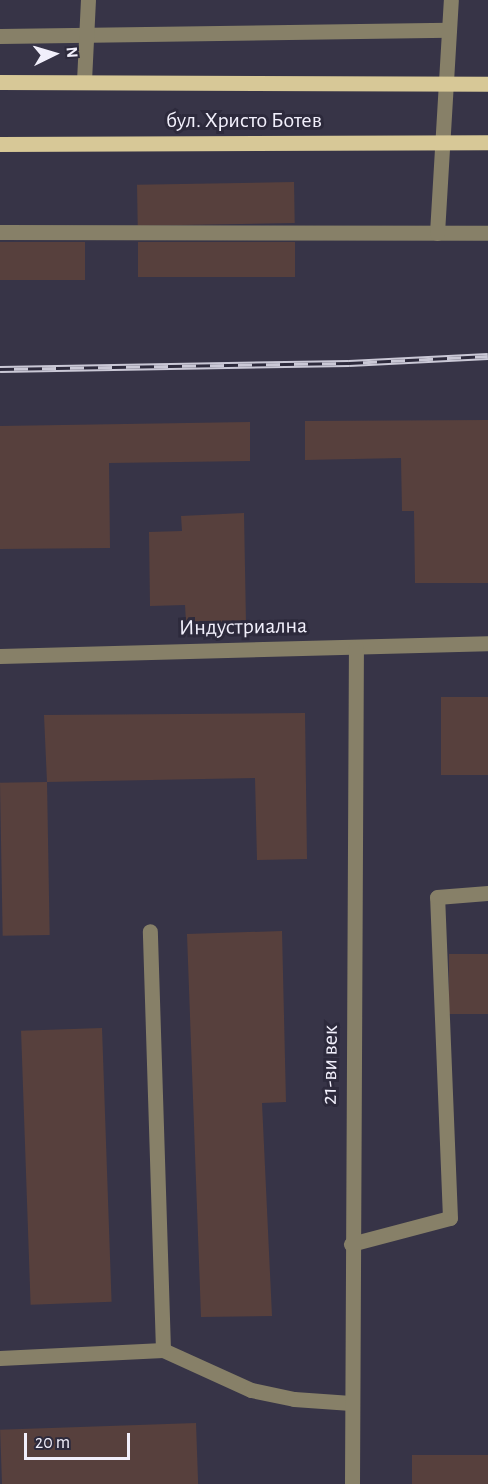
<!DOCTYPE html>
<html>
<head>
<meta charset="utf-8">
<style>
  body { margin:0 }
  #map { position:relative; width:488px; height:1484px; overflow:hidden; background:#373447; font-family:"Alegreya Sans",sans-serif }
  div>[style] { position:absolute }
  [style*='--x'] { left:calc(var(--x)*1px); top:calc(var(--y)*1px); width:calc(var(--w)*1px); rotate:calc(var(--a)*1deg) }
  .building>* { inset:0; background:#57403d; transform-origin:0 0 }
  .minor>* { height:15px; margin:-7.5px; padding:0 7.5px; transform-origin:7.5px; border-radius:7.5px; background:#878068 }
  .major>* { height:15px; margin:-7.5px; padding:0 7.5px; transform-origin:7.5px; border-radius:7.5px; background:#d7c897 }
  .rail>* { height:7px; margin-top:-3.5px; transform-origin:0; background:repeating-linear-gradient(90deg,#2d2a3c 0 14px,#cac8d6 0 28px); box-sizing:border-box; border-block:2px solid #cac8d6 }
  span { translate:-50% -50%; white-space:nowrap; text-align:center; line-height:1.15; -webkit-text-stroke:6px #2d2a3c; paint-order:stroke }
  .street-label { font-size:22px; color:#f1effb }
  .north { position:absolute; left:24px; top:24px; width:60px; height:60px; -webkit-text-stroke:4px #2d2a3c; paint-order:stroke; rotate:85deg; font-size:16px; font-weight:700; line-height:24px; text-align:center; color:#f1effb }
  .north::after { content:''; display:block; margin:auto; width:21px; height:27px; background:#f1effb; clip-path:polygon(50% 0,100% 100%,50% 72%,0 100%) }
  .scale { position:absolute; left:24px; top:1433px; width:106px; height:27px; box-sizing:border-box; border:3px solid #f1effb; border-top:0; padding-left:8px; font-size:18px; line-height:21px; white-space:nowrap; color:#f1effb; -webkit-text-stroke:4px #2d2a3c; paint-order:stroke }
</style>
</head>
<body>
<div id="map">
  <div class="building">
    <i style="left:294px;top:182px;width:41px;height:157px;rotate:89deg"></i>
    <i style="left:0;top:242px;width:85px;height:38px"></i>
    <i style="left:138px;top:242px;width:157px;height:35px"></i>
    <i style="clip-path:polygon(488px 420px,488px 583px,415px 583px,414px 511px,402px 511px,401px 458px,305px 460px,305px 421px)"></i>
    <i style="clip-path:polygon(250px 422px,250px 461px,109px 463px,110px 548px,0 549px,0 426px)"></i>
    <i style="clip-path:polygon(244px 513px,246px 623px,186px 622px,185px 605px,150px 606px,149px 532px,182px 531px,181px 516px)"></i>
    <i style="left:488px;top:697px;width:78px;height:47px;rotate:90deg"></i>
    <i style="clip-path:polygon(305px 713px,307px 859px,257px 860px,255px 778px,47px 782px,44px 715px)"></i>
    <i style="left:47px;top:782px;width:153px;height:47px;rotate:89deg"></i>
    <i style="clip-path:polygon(282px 931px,286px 1102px,262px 1103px,272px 1316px,201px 1317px,187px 934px)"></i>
    <i style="left:488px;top:954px;width:60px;height:39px;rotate:90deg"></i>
    <i style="left:102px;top:1028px;width:274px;height:81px;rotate:88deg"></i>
    <i style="left:196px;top:1423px;width:61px;height:196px;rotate:88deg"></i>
    <i style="left:488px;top:1455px;width:29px;height:76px;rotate:90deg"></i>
  </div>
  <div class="minor">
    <i style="--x:0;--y:36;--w:449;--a:-0.8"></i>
    <i style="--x:84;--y:81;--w:81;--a:-87.2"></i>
    <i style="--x:0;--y:232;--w:488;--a:0.1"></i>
    <i style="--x:437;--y:233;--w:233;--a:-86.6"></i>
    <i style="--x:0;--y:656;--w:488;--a:-1.5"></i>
    <i style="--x:351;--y:1244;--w:102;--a:-14.7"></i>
    <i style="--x:450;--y:1218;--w:321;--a:-92.3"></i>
    <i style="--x:437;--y:897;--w:51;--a:-4.5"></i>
    <i style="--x:163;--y:1350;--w:97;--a:24.4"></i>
    <i style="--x:251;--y:1390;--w:44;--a:11.8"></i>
    <i style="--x:294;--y:1399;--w:57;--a:4"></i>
    <i style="--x:0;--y:1358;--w:163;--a:-2.8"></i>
    <i style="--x:163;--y:1350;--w:419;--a:-91.8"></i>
    <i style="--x:352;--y:1484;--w:837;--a:-89.73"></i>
  </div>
  <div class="major">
    <i style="--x:0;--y:82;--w:488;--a:0.2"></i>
    <i style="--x:0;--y:144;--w:488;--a:-0.2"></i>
  </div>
  <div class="rail">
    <i style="--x:0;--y:369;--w:349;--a:-1"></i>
    <i style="--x:349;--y:363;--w:139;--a:-2.9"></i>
  </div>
  <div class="street-label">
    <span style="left:244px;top:121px">бул. Христо Ботев</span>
    <span style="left:243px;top:627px;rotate:-1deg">Индустриална</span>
    <span style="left:330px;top:1065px;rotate:-89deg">21-ви век</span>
  </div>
  <div class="north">N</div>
  <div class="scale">20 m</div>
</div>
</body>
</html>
